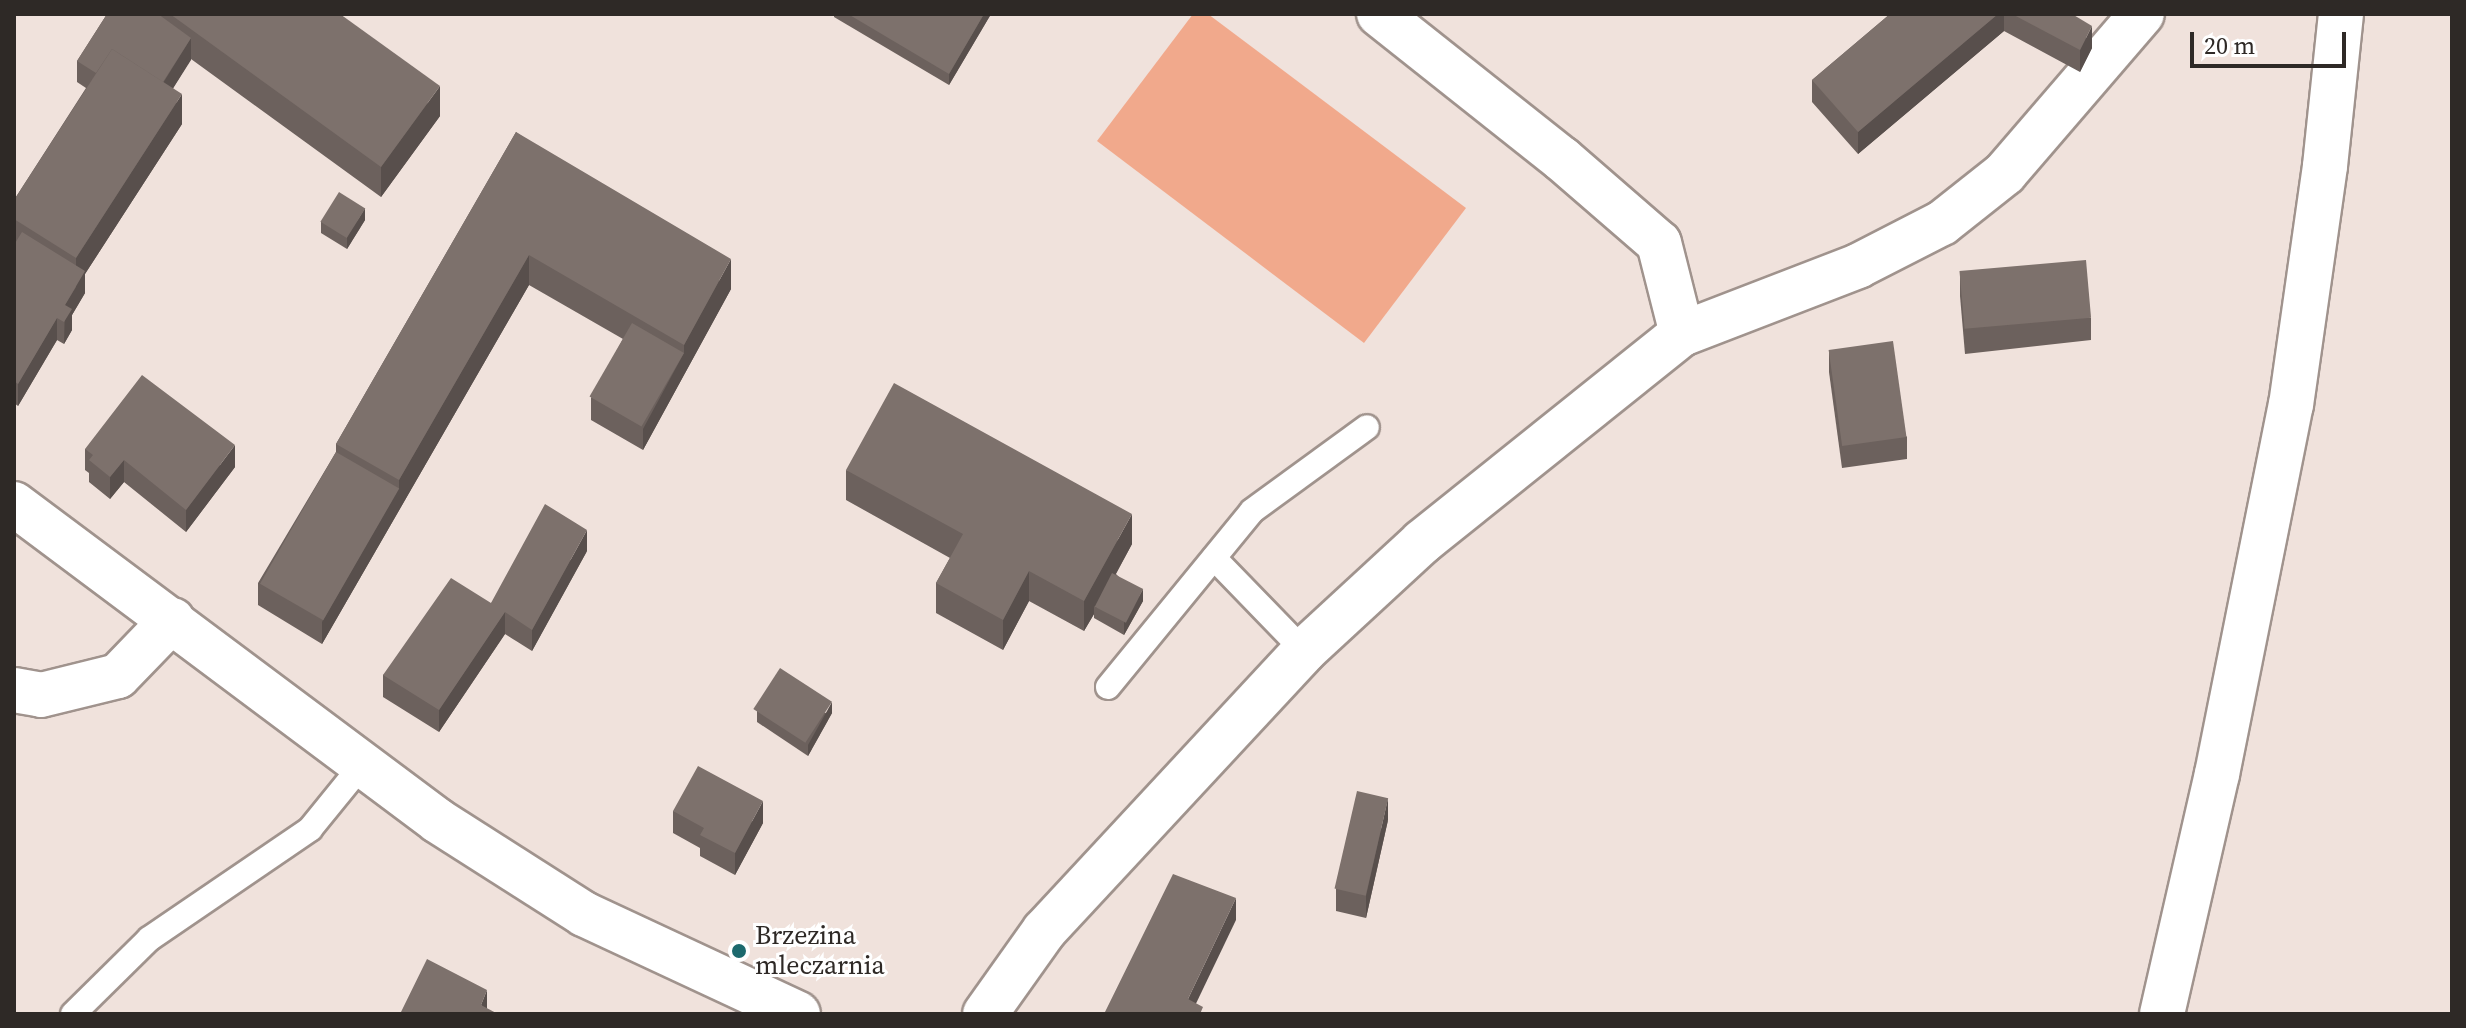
<!DOCTYPE html>
<html>
<head>
<meta charset="utf-8">
<style>
  body { margin:0 }
  #map { position:relative; width:2466px; height:1028px; overflow:hidden; background:#f0e2dc; font-family:"Source Serif 4",serif }
  div>[style] { position:absolute }
  [style*='--x'] { left:calc(var(--x)*1px); top:calc(var(--y)*1px); width:calc(var(--w)*1px); rotate:calc(var(--a)*1deg) }
  .green>* { inset:0; background:#f1a98c }
  .roads { filter:drop-shadow(2px 0 #a0938d) drop-shadow(-2px 0 #a0938d) drop-shadow(0 2px #a0938d) drop-shadow(0 -2px #a0938d) }
  .lane>* { height:24px; margin:-12px; padding:0 12px; transform-origin:12px; border-radius:12px; background:#fff }
  .street>* { height:44px; margin:-22px; padding:0 22px; transform-origin:22px; border-radius:22px; background:#fff }
  .wall>* { inset:0; background:#6c615d }
  .shaded-wall>* { inset:0; background:#584f4c }
  .building>* { inset:0; background:#7d716c; transform-origin:0 0 }
  .dots>* { width:22px; height:22px; translate:-50% -50%; box-sizing:border-box; border:4px solid #fff; border-radius:50% }
  span { translate:-50% -50%; white-space:nowrap; text-align:center; line-height:1.15; -webkit-text-stroke:6px #fff; paint-order:stroke }
  .poi-label { font-size:26px; color:#2e2926 }
  .left { translate:0 -50%; text-align:left }
  .frame { position:absolute; inset:0; border:16px solid #2e2926; pointer-events:none }
  .scale { position:absolute; left:2190px; top:32px; width:156px; height:36px; box-sizing:border-box; border:4px solid #2e2926; border-top:0; padding-left:10px; font-size:24px; line-height:28px; white-space:nowrap; color:#2e2926; -webkit-text-stroke:6px #fff; paint-order:stroke }
</style>
</head>
<body>
<div id="map">
  <div class="green">
    <i style="clip-path:polygon(1193px 14px,1208px 14px,1466px 208px,1364px 343px,1097px 141px)"></i>
  </div>
  <div class="roads">
    <div class="lane">
      <i style="--x:1214;--y:558;--w:129;--a:45.9"></i>
      <i style="--x:1108;--y:687;--w:227;--a:-50.7"></i>
      <i style="--x:1252;--y:511;--w:142;--a:-36.1"></i>
      <i style="--x:73;--y:1014;--w:107;--a:-44.6"></i>
      <i style="--x:149;--y:939;--w:195;--a:-34.3"></i>
      <i style="--x:310;--y:829;--w:82;--a:-50.9"></i>
    </div>
    <div class="street">
      <i style="--x:1379;--y:14;--w:233;--a:38.4"></i>
      <i style="--x:1562;--y:159;--w:128;--a:40.9"></i>
      <i style="--x:1659;--y:243;--w:94;--a:75.8"></i>
      <i style="--x:14;--y:504;--w:529;--a:36.78"></i>
      <i style="--x:438;--y:821;--w:173;--a:32.5"></i>
      <i style="--x:584;--y:914;--w:236;--a:25"></i>
      <i style="--x:14;--y:690;--w:27;--a:10"></i>
      <i style="--x:41;--y:695;--w:79;--a:-13.9"></i>
      <i style="--x:118;--y:676;--w:78;--a:-46"></i>
      <i style="--x:985;--y:1014;--w:102;--a:-54.6"></i>
      <i style="--x:1044;--y:931;--w:382;--a:-47.1"></i>
      <i style="--x:1304;--y:651;--w:161;--a:-42.7"></i>
      <i style="--x:1422;--y:542;--w:333;--a:-38.7"></i>
      <i style="--x:1682;--y:334;--w:189;--a:-21.1"></i>
      <i style="--x:1858;--y:266;--w:94;--a:-27.1"></i>
      <i style="--x:1942;--y:223;--w:80;--a:-38.4"></i>
      <i style="--x:2005;--y:173;--w:210;--a:-49.3"></i>
      <i style="--x:2162;--y:1014;--w:246;--a:-77.1"></i>
      <i style="--x:2217;--y:774;--w:376;--a:-78.7"></i>
      <i style="--x:2291;--y:405;--w:241;--a:-81.9"></i>
      <i style="--x:2325;--y:166;--w:153;--a:-84"></i>
    </div>
  </div>
  <div class="wall">
    <i style="clip-path:polygon(107px 14px,340px 14px,440px 116px,381px 197px,191px 59px,173px 88px,182px 124px,85px 274px,85px 293px,72px 315px,72px 330px,64px 344px,57px 340px,18px 406px,14px 403px,14px 200px,86px 88px,77px 82px,77px 61px)"></i>
    <i style="clip-path:polygon(834px 14px,991px 14px,949px 85px,834px 17px)"></i>
    <i style="clip-path:polygon(1890px 14px,2072px 14px,2092px 48px,2080px 72px,2004px 31px,1858px 154px,1812px 102px,1812px 80px)"></i>
    <i style="clip-path:polygon(516px 132px,731px 289px,643px 450px,591px 420px,591px 398px,623px 339px,529px 285px,322px 644px,258px 605px,258px 583px,336px 452px,336px 444px)"></i>
    <i style="clip-path:polygon(365px 220px,347px 249px,321px 233px,321px 222px)"></i>
    <i style="clip-path:polygon(1960px 274px,2091px 318px,2091px 340px,1965px 354px,1960px 296px)"></i>
    <i style="clip-path:polygon(1829px 350px,1907px 437px,1907px 459px,1842px 468px,1829px 372px)"></i>
    <i style="clip-path:polygon(85px 449px,235px 467px,186px 532px,124px 482px,110px 499px,89px 482px,89px 473px,85px 470px)"></i>
    <i style="clip-path:polygon(846px 470px,1132px 544px,1116px 574px,1143px 601px,1124px 635px,1094px 618px,1094px 614px,1084px 631px,1029px 601px,1003px 650px,936px 613px,936px 583px,950px 558px,846px 500px)"></i>
    <i style="clip-path:polygon(587px 551px,532px 651px,505px 634px,439px 732px,383px 697px,383px 675px,491px 603px)"></i>
    <i style="clip-path:polygon(757px 711px,832px 713px,808px 756px,757px 722px)"></i>
    <i style="clip-path:polygon(673px 811px,763px 823px,735px 875px,700px 856px,700px 848px,673px 833px)"></i>
    <i style="clip-path:polygon(1388px 820px,1366px 918px,1336px 911px,1336px 889px)"></i>
  </div>
  <div class="shaded-wall">
    <i style="clip-path:polygon(984px 14px,991px 14px,949px 85px,949px 74px)"></i>
    <i style="clip-path:polygon(1998px 14px,2004px 14px,2004px 31px,1858px 154px,1858px 132px)"></i>
    <i style="clip-path:polygon(2092px 26px,2092px 48px,2080px 72px,2080px 50px)"></i>
    <i style="clip-path:polygon(191px 38px,191px 60px,160px 109px,160px 88px)"></i>
    <i style="clip-path:polygon(440px 86px,440px 116px,381px 197px,381px 167px)"></i>
    <i style="clip-path:polygon(182px 94px,182px 124px,85px 274px,85px 293px,72px 315px,72px 330px,64px 344px,65px 305px,76px 287px,76px 258px)"></i>
    <i style="clip-path:polygon(365px 208px,365px 220px,347px 249px,347px 237px)"></i>
    <i style="clip-path:polygon(529px 255px,529px 285px,322px 644px,322px 622px,399px 488px,399px 480px)"></i>
    <i style="clip-path:polygon(731px 259px,731px 289px,643px 450px,643px 429px,684px 353px,684px 345px)"></i>
    <i style="clip-path:polygon(57px 318px,57px 340px,18px 406px,18px 384px)"></i>
    <i style="clip-path:polygon(235px 445px,235px 467px,186px 532px,186px 510px)"></i>
    <i style="clip-path:polygon(124px 460px,124px 482px,110px 499px,110px 477px)"></i>
    <i style="clip-path:polygon(1132px 514px,1132px 544px,1097px 608px,1094px 606px,1094px 614px,1084px 631px,1084px 601px)"></i>
    <i style="clip-path:polygon(587px 530px,587px 551px,532px 651px,532px 630px)"></i>
    <i style="clip-path:polygon(1029px 571px,1029px 601px,1003px 650px,1003px 620px)"></i>
    <i style="clip-path:polygon(1143px 589px,1143px 601px,1124px 635px,1124px 623px)"></i>
    <i style="clip-path:polygon(505px 612px,505px 634px,439px 732px,439px 710px)"></i>
    <i style="clip-path:polygon(832px 702px,832px 713px,808px 756px,808px 745px)"></i>
    <i style="clip-path:polygon(1388px 798px,1388px 820px,1366px 918px,1366px 896px)"></i>
    <i style="clip-path:polygon(763px 801px,763px 823px,735px 875px,735px 853px)"></i>
    <i style="clip-path:polygon(1236px 898px,1236px 920px,1191px 1014px,1188px 999px)"></i>
    <i style="clip-path:polygon(487px 990px,487px 1014px,481px 1005px)"></i>
  </div>
  <div class="building">
    <i style="clip-path:polygon(107px 14px,158px 14px,191px 38px,163px 82px,112px 49px,96px 73px,77px 61px)"></i>
    <i style="clip-path:polygon(170px 14px,340px 14px,440px 86px,381px 167px)"></i>
    <i style="clip-path:polygon(848px 14px,984px 14px,949px 74px)"></i>
    <i style="clip-path:polygon(1890px 14px,1998px 14px,1858px 132px,1812px 80px)"></i>
    <i style="clip-path:polygon(2012px 14px,2072px 14px,2092px 26px,2080px 50px)"></i>
    <i style="clip-path:polygon(112px 49px,182px 94px,76px 258px,14px 219px,14px 200px)"></i>
    <i style="clip-path:polygon(516px 132px,731px 259px,684px 345px,529px 255px,399px 480px,336px 444px)"></i>
    <i style="left:339px;top:192px;width:31px;height:35px;rotate:32deg"></i>
    <i style="clip-path:polygon(22px 232px,85px 271px,65px 305px,72px 309px,64px 322px,57px 318px,18px 384px,14px 381px,14px 245px)"></i>
    <i style="left:2086px;top:260px;width:58px;height:127px;rotate:85deg"></i>
    <i style="left:632px;top:323px;width:60px;height:85px;rotate:30deg"></i>
    <i style="left:1893px;top:341px;width:97px;height:65px;rotate:82deg"></i>
    <i style="clip-path:polygon(142px 375px,235px 445px,186px 510px,124px 460px,110px 477px,89px 460px,93px 455px,85px 449px)"></i>
    <i style="clip-path:polygon(894px 383px,1132px 514px,1084px 601px,1029px 571px,1003px 620px,936px 583px,963px 534px,846px 470px)"></i>
    <i style="left:336px;top:452px;width:73px;height:152px;rotate:30deg"></i>
    <i style="clip-path:polygon(545px 504px,587px 530px,532px 630px,505px 612px,439px 710px,383px 675px,451px 578px,491px 603px)"></i>
    <i style="left:1112px;top:573px;width:35px;height:38px;rotate:27deg"></i>
    <i style="left:780px;top:668px;width:62px;height:49px;rotate:33deg"></i>
    <i style="clip-path:polygon(698px 766px,763px 801px,735px 853px,700px 835px,704px 828px,673px 811px)"></i>
    <i style="left:1357px;top:791px;width:32px;height:100px;rotate:13deg"></i>
    <i style="clip-path:polygon(1173px 874px,1236px 898px,1188px 999px,1203px 1007px,1200px 1014px,1104px 1014px)"></i>
    <i style="clip-path:polygon(427px 959px,487px 990px,481px 1005px,498px 1014px,400px 1014px)"></i>
  </div>
  <div class="dots">
    <i style="left:739px;top:951px;background:#1c696d"></i>
  </div>
  <div class="poi-label">
    <span class="left" style="left:755px;top:951px">Brzezina<br>mleczarnia</span>
  </div>
  <div class="frame"></div>
  <div class="scale">20 m</div>
</div>
</body>
</html>
